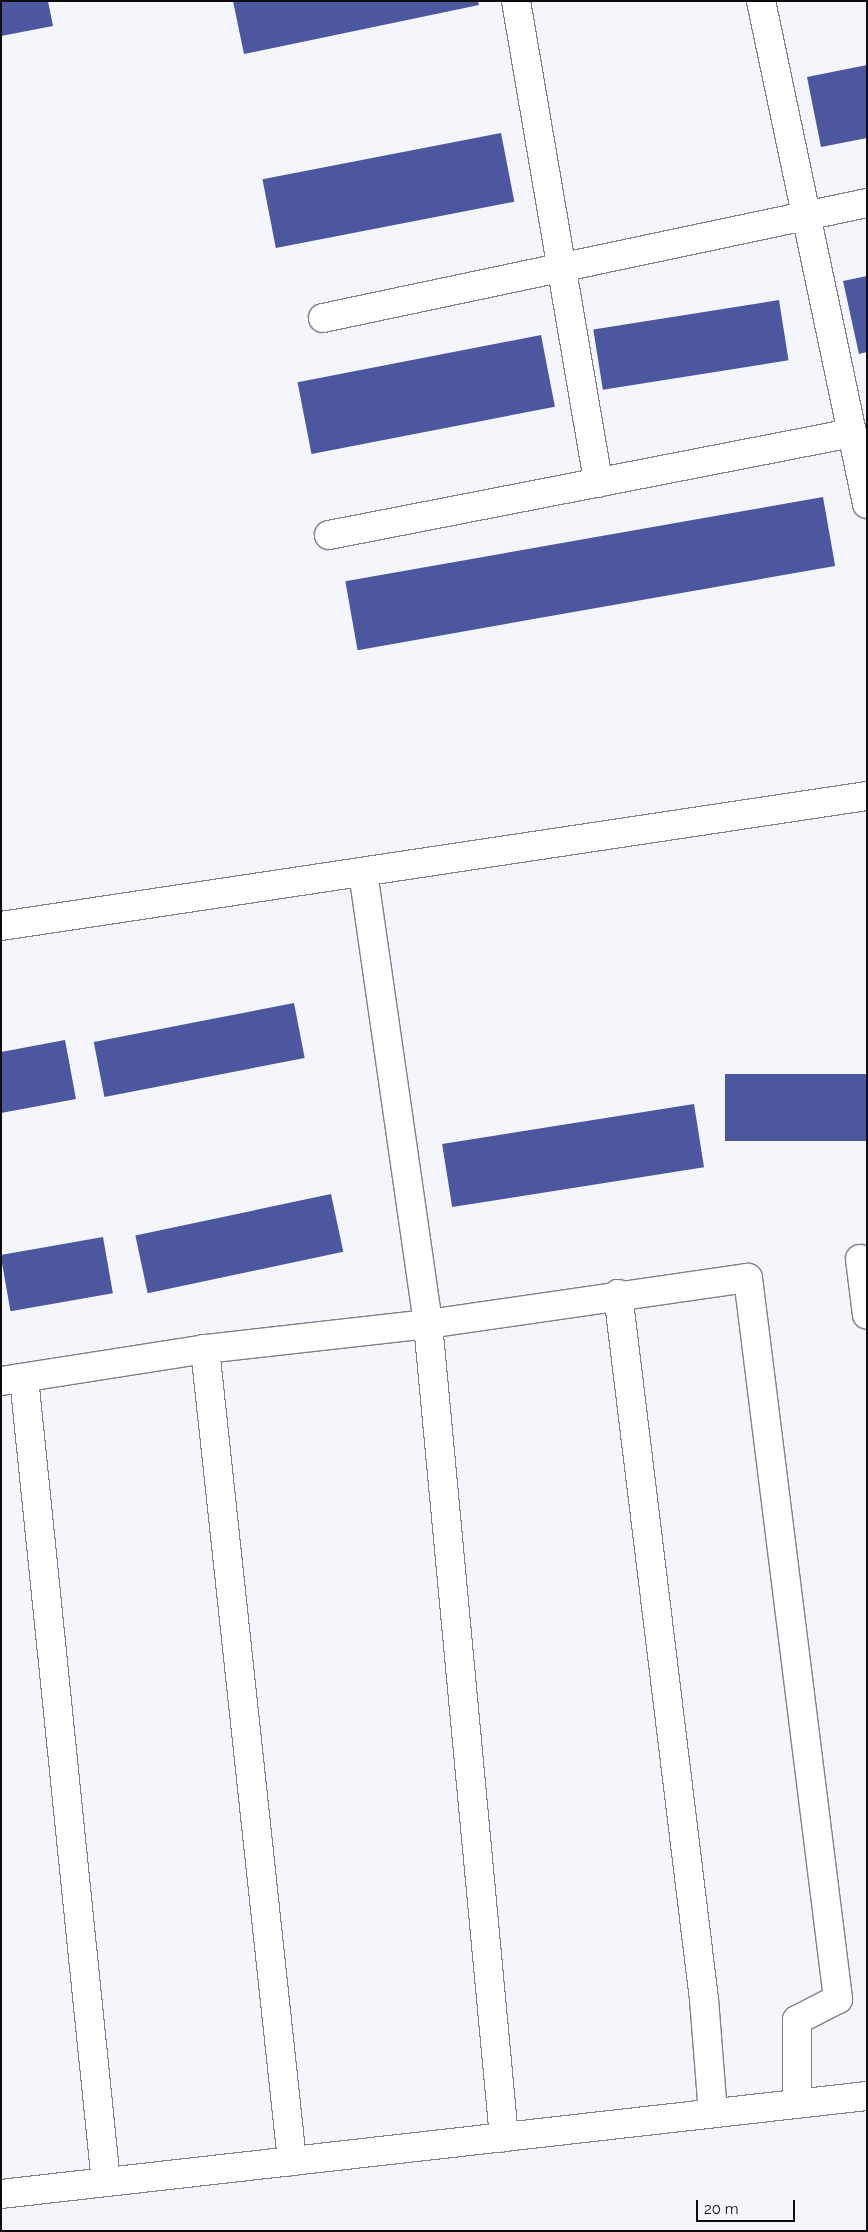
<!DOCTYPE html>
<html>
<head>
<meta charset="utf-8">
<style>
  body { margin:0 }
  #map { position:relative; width:868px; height:2232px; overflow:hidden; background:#f4f6fc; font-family:Raleway,sans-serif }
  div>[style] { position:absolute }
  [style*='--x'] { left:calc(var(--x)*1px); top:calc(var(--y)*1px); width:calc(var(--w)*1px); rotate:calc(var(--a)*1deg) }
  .building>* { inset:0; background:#4c579f; transform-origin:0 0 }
  .roads { filter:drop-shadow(1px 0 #7f8186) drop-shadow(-1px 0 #7f8186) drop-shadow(0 1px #7f8186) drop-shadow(0 -1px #7f8186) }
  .minor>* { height:28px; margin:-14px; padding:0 14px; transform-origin:14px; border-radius:14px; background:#fff }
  span { translate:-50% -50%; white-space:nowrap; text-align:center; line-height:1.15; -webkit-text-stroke:5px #f4f6fc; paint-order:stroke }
  .frame { position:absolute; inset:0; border:2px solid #0d0d0f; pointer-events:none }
  .scale { position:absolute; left:696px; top:2200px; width:99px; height:22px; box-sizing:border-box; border:2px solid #0d0d0f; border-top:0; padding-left:6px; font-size:15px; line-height:18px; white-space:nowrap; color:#0d0d0f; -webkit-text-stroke:4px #f4f6fc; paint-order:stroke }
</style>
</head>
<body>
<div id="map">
  <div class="building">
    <i style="clip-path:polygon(1px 1px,48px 1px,53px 26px,1px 36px)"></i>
    <i style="clip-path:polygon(233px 1px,478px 1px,479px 5px,244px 54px)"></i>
    <i style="clip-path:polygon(867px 65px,867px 138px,821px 147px,807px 77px)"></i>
    <i style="left:501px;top:133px;width:70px;height:243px;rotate:79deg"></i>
    <i style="clip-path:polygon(867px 276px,867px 352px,859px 354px,843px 281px)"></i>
    <i style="left:779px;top:300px;width:61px;height:188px;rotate:81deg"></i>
    <i style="left:541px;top:335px;width:73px;height:248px;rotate:79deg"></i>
    <i style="left:823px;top:497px;width:70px;height:485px;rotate:80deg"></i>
    <i style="left:294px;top:1003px;width:56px;height:204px;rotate:79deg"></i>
    <i style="clip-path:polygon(65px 1040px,76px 1099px,1px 1113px,1px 1052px)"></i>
    <i style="left:867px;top:1074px;width:67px;height:142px;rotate:90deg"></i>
    <i style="left:694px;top:1104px;width:64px;height:255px;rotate:81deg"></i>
    <i style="left:331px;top:1194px;width:59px;height:200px;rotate:78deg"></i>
    <i style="left:103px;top:1237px;width:57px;height:104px;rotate:80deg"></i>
  </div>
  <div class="roads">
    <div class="minor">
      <i style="--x:516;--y:1;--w:489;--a:80.3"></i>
      <i style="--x:761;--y:1;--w:514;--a:78.1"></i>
      <i style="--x:323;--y:318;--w:556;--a:-11.94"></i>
      <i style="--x:329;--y:535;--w:533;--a:-11.04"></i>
      <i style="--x:363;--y:872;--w:457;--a:81.8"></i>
      <i style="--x:428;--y:1324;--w:817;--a:84.66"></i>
      <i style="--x:1;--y:926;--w:876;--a:-8.54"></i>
      <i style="--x:860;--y:1259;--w:56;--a:82.9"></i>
      <i style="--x:618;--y:1294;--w:710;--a:83.05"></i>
      <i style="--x:704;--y:1999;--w:114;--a:85.5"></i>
      <i style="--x:205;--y:1349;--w:817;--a:83.88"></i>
      <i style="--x:24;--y:1378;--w:808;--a:84.18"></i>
      <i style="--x:1;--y:1381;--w:206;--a:-8.9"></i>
      <i style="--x:205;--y:1349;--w:224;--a:-6.4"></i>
      <i style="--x:428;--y:1324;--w:323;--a:-8.2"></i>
      <i style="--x:748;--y:1278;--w:727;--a:82.88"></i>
      <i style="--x:838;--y:1999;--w:46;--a:152.9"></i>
      <i style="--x:797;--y:2020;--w:84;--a:90"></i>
      <i style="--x:1;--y:2194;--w:872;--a:-6.46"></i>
    </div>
  </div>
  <div class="frame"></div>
  <div class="scale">20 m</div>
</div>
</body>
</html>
